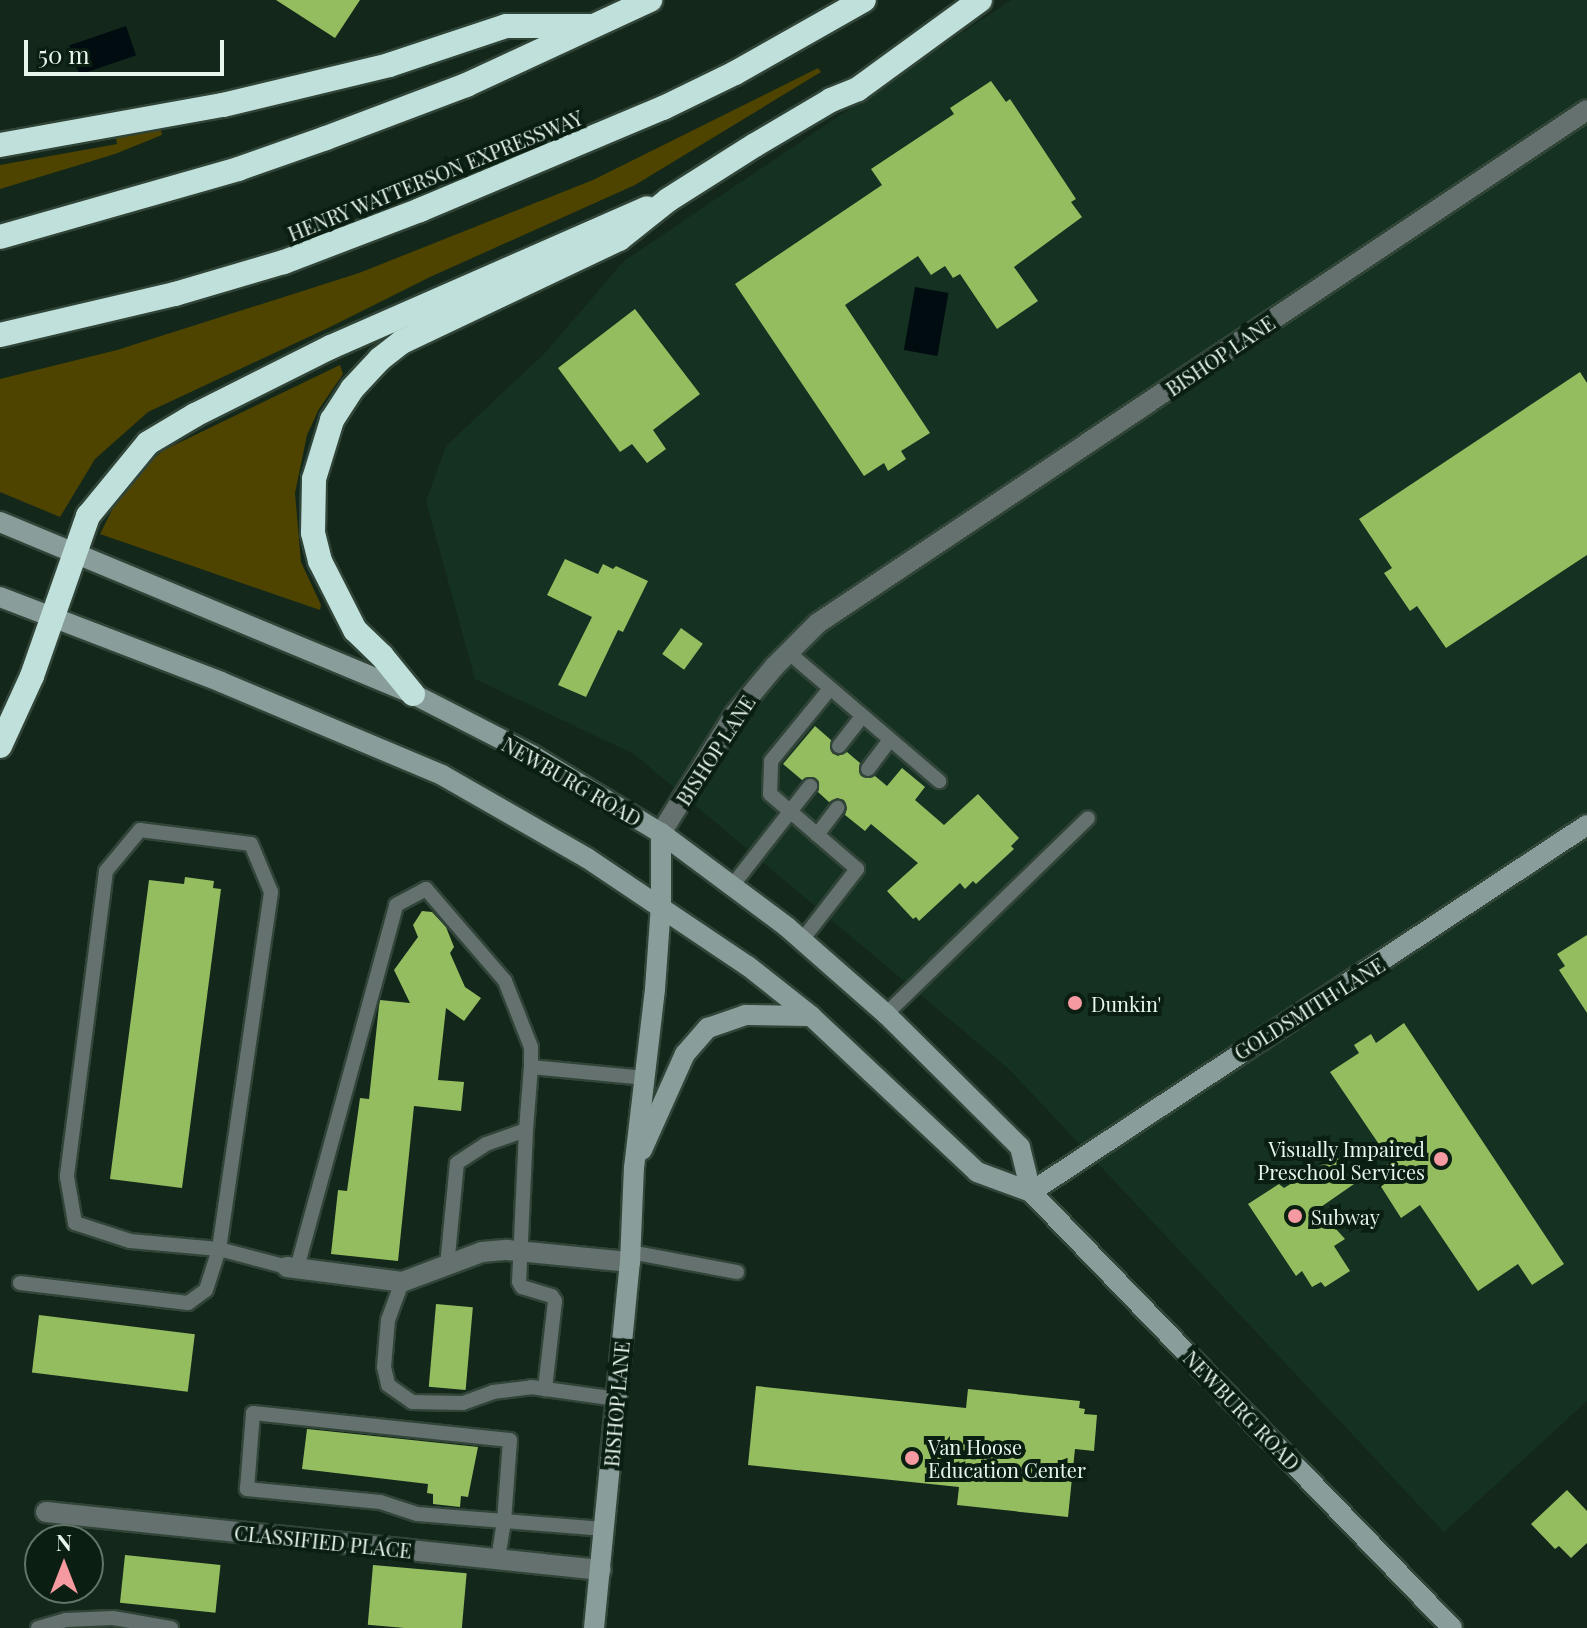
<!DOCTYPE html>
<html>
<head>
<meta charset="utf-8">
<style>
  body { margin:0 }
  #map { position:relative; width:1587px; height:1628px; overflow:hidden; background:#13271b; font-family:"Playfair Display",serif }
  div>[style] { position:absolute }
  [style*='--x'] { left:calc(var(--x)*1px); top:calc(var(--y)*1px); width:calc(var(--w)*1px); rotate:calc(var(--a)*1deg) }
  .built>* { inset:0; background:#153121 }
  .green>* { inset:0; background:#4e4400 }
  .water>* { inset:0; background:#000c10; transform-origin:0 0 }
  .building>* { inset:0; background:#94bd60; transform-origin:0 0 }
  .roads { filter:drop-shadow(2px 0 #314438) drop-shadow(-2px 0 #314438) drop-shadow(0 2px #314438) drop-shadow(0 -2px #314438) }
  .lane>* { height:14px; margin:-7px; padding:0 7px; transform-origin:7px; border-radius:7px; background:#64716f }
  .street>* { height:20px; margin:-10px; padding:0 10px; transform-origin:10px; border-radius:10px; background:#64716f }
  .secondary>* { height:20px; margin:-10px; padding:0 10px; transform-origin:10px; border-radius:10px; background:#899e9a }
  .highway>* { height:24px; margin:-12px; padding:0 12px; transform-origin:12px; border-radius:12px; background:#c0e1db }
  .dots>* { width:22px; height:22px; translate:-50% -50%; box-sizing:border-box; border:4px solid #0a1e12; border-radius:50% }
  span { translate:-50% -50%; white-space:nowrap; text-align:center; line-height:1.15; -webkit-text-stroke:8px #0a1e12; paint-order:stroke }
  .street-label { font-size:20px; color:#e8f5ec }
  .poi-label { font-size:20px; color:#e8f5ec }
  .left { translate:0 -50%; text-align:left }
  .right { translate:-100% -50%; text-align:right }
  .north { position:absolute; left:24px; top:1524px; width:80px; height:80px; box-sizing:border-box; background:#0a1e12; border:2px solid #637469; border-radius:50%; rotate:0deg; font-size:22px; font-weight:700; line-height:32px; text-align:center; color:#e8f5ec }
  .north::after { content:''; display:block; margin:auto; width:28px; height:36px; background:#f49aa0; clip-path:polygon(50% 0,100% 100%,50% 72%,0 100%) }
  .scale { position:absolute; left:24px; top:40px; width:200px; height:36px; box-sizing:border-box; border:4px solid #e8f5ec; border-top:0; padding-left:10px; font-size:24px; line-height:28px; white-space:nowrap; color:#e8f5ec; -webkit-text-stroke:6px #0a1e12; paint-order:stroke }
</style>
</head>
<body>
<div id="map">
  <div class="built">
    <i style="clip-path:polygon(1011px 0,1587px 0,1587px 1401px,1444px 1532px,1010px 1070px,634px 754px,475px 679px,426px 501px,446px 446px,546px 352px,624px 261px)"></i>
  </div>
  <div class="green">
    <i style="clip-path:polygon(818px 68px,821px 72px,635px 185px,430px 277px,328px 328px,148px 412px,95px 459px,60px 517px,0 492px,0 379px,117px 350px,359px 273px,593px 180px)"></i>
    <i style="clip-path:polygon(161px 130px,162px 135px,115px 154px,0 189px,0 165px,117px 144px,116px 138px)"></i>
    <i style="clip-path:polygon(340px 365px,343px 374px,319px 409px,307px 435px,295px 493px,301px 562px,321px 605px,320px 610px,100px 534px,119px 496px,139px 471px,164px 450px)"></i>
  </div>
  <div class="water">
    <i style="left:126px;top:26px;width:31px;height:60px;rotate:71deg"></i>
    <i style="left:915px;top:287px;width:34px;height:64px;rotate:10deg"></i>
  </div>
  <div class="building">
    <i style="clip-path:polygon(276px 0,360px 0,335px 38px)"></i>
    <i style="clip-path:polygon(991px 81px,1006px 102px,1010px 99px,1076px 199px,1071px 202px,1082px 217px,1014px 267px,1038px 301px,997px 329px,960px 274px,953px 278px,945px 266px,931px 275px,918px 256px,845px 305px,930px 433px,901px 451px,906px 459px,888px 471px,884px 463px,864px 476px,735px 284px,882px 185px,871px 169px,954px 114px,950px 108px)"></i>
    <i style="clip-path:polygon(635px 309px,700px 394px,653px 430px,666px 449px,647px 463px,632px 444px,620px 452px,558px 368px)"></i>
    <i style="clip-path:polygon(1580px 372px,1587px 383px,1587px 555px,1446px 648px,1417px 606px,1410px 611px,1384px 573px,1392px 568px,1359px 519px)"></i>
    <i style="clip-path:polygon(565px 559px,598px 574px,603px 564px,613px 569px,616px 566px,648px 581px,623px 632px,618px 630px,586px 697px,558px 685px,592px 617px,547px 595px)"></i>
    <i style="left:681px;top:628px;width:27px;height:32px;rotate:36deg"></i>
    <i style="clip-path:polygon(815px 726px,831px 740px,832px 753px,838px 756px,847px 752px,860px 763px,859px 772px,863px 777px,875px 776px,887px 786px,902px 768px,925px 787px,915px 800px,944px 825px,978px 794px,1019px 838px,1011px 846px,1014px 849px,976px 884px,973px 881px,965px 889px,960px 883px,919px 921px,916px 917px,913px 919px,887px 891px,918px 863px,871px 824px,865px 831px,845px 815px,847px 808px,844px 800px,837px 798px,829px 802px,818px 792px,819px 783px,815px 778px,802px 780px,783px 764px)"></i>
    <i style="clip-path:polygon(185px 877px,214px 881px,213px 888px,221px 889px,182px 1188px,110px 1179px,149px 880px,184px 884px)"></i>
    <i style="clip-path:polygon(422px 911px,432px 912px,446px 927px,454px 947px,450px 953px,465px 987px,481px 998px,464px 1021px,446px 1008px,438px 1080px,464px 1082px,461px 1111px,414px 1106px,398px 1261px,331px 1254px,338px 1190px,347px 1191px,360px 1098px,369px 1099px,379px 1006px,380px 1000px,410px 1003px,394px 970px,418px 937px,413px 925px)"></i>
    <i style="clip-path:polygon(1587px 935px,1587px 1013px,1559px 970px,1565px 966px,1557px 954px)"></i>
    <i style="clip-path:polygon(1404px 1023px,1564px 1264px,1532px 1285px,1518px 1264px,1478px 1291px,1420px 1205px,1401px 1218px,1373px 1174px,1391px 1162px,1330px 1072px,1359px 1053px,1354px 1045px,1371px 1034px,1376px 1043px)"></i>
    <i style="clip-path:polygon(1336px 1156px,1354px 1184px,1318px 1209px,1345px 1239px,1334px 1246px,1350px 1271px,1325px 1287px,1321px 1282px,1312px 1287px,1302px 1271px,1296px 1276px,1248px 1204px,1279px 1184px,1284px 1188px)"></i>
    <i style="left:436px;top:1304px;width:37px;height:83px;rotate:5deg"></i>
    <i style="left:39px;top:1315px;width:157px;height:58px;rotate:7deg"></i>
    <i style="clip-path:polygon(756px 1386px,966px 1408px,968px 1389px,1080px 1401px,1079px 1408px,1085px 1409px,1084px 1414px,1097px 1415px,1094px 1451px,1075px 1449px,1068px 1517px,957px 1505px,959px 1487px,748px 1465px)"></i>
    <i style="clip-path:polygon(307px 1429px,478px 1447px,468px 1497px,461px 1496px,460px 1507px,433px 1504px,433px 1494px,427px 1493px,428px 1484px,302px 1469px)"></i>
    <i style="clip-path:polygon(1567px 1490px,1587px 1511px,1587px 1543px,1571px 1558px,1559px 1546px,1555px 1549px,1531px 1524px)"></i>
    <i style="left:125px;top:1555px;width:96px;height:48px;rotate:6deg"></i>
    <i style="left:373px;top:1565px;width:94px;height:60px;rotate:5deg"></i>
  </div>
  <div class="roads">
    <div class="lane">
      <i style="--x:788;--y:652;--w:199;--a:40.5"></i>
      <i style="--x:839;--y:746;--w:36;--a:-52"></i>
      <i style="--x:868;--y:769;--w:35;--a:-53"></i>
      <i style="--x:817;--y:835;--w:34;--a:-53"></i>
      <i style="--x:732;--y:886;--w:127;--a:-52"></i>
      <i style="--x:802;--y:940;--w:90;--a:-52.2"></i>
      <i style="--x:857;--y:869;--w:115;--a:-139.2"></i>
      <i style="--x:770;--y:794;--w:33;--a:-88"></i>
      <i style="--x:771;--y:761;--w:92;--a:-50.8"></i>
      <i style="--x:886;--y:1014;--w:281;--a:-44.1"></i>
      <i style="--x:526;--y:1130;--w:152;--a:92.6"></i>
      <i style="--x:519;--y:1282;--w:6;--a:59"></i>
      <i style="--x:522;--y:1287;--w:31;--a:17"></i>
      <i style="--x:552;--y:1296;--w:6;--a:59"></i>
      <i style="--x:555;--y:1301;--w:89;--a:96.5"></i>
      <i style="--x:630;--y:1252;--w:109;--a:10.6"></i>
      <i style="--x:447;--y:1266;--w:103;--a:-84.5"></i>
      <i style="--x:457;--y:1163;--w:35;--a:-33"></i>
      <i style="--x:486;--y:1144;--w:42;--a:-19.3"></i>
      <i style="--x:526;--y:1130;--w:63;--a:-85.5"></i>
      <i style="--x:531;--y:1067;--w:115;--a:5.5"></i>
      <i style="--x:297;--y:1268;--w:376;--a:-74.7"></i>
      <i style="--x:396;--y:905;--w:34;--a:-28"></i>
      <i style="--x:426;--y:889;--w:121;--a:49.3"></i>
      <i style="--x:505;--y:981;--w:71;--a:68.5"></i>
      <i style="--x:531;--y:1047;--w:20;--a:90"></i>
      <i style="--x:402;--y:1282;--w:40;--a:110.2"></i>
      <i style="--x:388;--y:1320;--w:47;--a:94.9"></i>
      <i style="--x:384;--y:1367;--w:18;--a:77"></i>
      <i style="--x:388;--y:1385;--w:29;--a:35"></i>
      <i style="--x:412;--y:1402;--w:51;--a:1.1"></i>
      <i style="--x:463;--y:1403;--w:32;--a:-20"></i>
      <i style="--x:493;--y:1392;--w:38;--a:-7"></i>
      <i style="--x:531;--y:1387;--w:87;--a:7.9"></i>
      <i style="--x:20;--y:1283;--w:169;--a:6.8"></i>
      <i style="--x:188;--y:1303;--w:22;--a:-36"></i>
      <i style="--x:206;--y:1290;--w:43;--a:-72.4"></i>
      <i style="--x:219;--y:1249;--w:361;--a:-81.7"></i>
      <i style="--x:271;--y:892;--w:52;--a:-112.6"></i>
      <i style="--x:251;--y:844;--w:112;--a:-172.8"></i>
      <i style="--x:140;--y:830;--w:53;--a:129.7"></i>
      <i style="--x:106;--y:871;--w:308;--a:97.3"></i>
      <i style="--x:67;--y:1177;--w:47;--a:80.1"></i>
      <i style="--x:75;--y:1223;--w:58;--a:18.1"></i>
      <i style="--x:130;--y:1241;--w:89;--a:5.1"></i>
      <i style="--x:219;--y:1249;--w:70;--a:14.8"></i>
      <i style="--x:253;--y:1413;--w:258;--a:6"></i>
      <i style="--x:510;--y:1440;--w:81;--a:94.2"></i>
      <i style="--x:504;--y:1521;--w:87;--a:-175.4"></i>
      <i style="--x:417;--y:1514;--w:39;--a:-162"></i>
      <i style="--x:380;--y:1502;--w:134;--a:-174.4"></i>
      <i style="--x:247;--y:1489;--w:76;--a:-85.5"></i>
      <i style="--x:498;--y:1559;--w:38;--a:-81"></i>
      <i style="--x:504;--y:1521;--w:100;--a:4.6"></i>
      <i style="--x:38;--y:1628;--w:29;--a:-16"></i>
      <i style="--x:66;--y:1620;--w:47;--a:-2.4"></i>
      <i style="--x:113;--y:1618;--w:59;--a:9.8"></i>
    </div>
    <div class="street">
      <i style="--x:661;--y:833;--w:140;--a:-58.1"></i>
      <i style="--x:735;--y:714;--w:61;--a:-50.3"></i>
      <i style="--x:774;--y:667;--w:62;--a:-45"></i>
      <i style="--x:818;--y:623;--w:924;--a:-33.71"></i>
      <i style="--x:287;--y:1267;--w:116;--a:7.4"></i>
      <i style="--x:402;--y:1282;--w:85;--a:-20.6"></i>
      <i style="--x:482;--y:1252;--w:25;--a:-5"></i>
      <i style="--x:507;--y:1250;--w:124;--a:5.6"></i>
      <i style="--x:46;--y:1512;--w:558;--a:5.97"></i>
    </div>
    <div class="secondary">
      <i style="--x:0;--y:522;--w:447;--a:22.6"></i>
      <i style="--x:413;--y:694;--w:134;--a:27.1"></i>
      <i style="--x:532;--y:755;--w:151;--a:31.2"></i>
      <i style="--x:661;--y:833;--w:157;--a:36.7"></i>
      <i style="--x:787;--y:927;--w:132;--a:41.3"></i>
      <i style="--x:886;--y:1014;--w:189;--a:44.8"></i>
      <i style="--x:1020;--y:1147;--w:46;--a:76.3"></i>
      <i style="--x:0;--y:597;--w:237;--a:21"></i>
      <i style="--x:221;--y:682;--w:240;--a:22.8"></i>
      <i style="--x:442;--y:775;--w:167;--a:29.8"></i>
      <i style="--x:587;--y:858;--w:194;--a:33.9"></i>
      <i style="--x:748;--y:966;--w:80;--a:38.4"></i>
      <i style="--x:811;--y:1016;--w:228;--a:43.2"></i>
      <i style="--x:977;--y:1172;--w:58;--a:20.3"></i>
      <i style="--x:1031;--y:1192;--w:606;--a:46"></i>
      <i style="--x:642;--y:1150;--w:105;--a:-65.9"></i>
      <i style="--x:685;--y:1054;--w:35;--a:-49"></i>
      <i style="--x:708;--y:1028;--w:39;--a:-19"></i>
      <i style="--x:745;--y:1015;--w:66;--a:0.9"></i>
      <i style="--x:1031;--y:1192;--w:666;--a:-33.43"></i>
      <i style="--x:594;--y:1628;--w:368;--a:-84.4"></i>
      <i style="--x:630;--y:1262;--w:94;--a:-87.6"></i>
      <i style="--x:634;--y:1168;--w:180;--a:-83.3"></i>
      <i style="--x:655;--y:989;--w:84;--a:-85.9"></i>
      <i style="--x:661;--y:905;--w:72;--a:-90"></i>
    </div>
    <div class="highway">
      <i style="--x:0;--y:145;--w:227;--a:-10.2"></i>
      <i style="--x:223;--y:105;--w:171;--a:-13.5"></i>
      <i style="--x:389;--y:65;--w:123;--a:-18.4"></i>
      <i style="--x:506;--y:26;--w:84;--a:0"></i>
      <i style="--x:0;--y:237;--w:248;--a:-15.9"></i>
      <i style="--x:238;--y:169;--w:93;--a:-19.4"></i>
      <i style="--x:326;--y:138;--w:150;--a:-20.7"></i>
      <i style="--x:466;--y:85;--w:203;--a:-24.8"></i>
      <i style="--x:0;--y:335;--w:180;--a:-13.2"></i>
      <i style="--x:175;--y:294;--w:114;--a:-16.4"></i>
      <i style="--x:284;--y:262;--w:146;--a:-20.9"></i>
      <i style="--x:420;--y:210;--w:264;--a:-22.8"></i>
      <i style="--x:663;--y:108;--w:80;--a:-25.9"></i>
      <i style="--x:735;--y:73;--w:148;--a:-29.5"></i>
      <i style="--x:413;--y:694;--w:49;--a:-129.2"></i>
      <i style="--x:382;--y:656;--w:37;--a:-136"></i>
      <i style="--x:355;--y:630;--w:77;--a:-116.9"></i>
      <i style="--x:320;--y:561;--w:29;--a:-104"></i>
      <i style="--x:313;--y:533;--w:54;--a:-88.9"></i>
      <i style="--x:314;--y:479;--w:62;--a:-73"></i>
      <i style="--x:332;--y:420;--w:37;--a:-57"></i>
      <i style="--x:352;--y:389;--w:41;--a:-47"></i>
      <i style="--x:380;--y:359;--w:28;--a:-38"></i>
      <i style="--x:402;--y:342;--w:240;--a:-25.4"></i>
      <i style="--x:619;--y:239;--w:63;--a:-38.5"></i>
      <i style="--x:668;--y:200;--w:103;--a:-32.3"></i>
      <i style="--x:755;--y:145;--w:88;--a:-30.6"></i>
      <i style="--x:831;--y:100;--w:29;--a:-22"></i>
      <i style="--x:858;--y:89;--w:151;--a:-36.1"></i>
      <i style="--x:0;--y:746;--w:77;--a:-65.4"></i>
      <i style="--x:32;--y:676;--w:170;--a:-70.7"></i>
      <i style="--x:88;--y:516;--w:94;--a:-50.6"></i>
      <i style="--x:148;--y:443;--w:55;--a:-30.8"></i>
      <i style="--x:195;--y:415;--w:152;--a:-26.6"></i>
      <i style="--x:331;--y:347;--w:345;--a:-23.7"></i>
    </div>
  </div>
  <div class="dots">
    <i style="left:1075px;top:1003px;background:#f49aa0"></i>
    <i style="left:1441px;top:1159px;background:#f49aa0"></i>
    <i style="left:1295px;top:1216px;background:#f49aa0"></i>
    <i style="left:912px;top:1458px;background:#f49aa0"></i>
  </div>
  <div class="street-label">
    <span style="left:435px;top:175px;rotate:-22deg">HENRY WATTERSON EXPRESSWAY</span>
    <span style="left:1220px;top:355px;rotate:-34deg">BISHOP LANE</span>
    <span style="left:715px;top:750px;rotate:-57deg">BISHOP LANE</span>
    <span style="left:572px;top:781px;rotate:30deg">NEWBURG ROAD</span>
    <span style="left:1309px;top:1008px;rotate:-32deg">GOLDSMITH LANE</span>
    <span style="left:616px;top:1404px;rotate:-85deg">BISHOP LANE</span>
    <span style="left:1242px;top:1410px;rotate:46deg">NEWBURG ROAD</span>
    <span style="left:323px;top:1541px;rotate:6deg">CLASSIFIED PLACE</span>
  </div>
  <div class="poi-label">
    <span class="left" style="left:1091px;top:1003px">Dunkin'</span>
    <span class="right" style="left:1425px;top:1160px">Visually Impaired<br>Preschool Services</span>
    <span class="left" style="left:1311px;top:1216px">Subway</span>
    <span class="left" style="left:928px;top:1458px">Van Hoose<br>Education Center</span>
  </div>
  <div class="north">N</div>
  <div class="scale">50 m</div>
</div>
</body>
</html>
